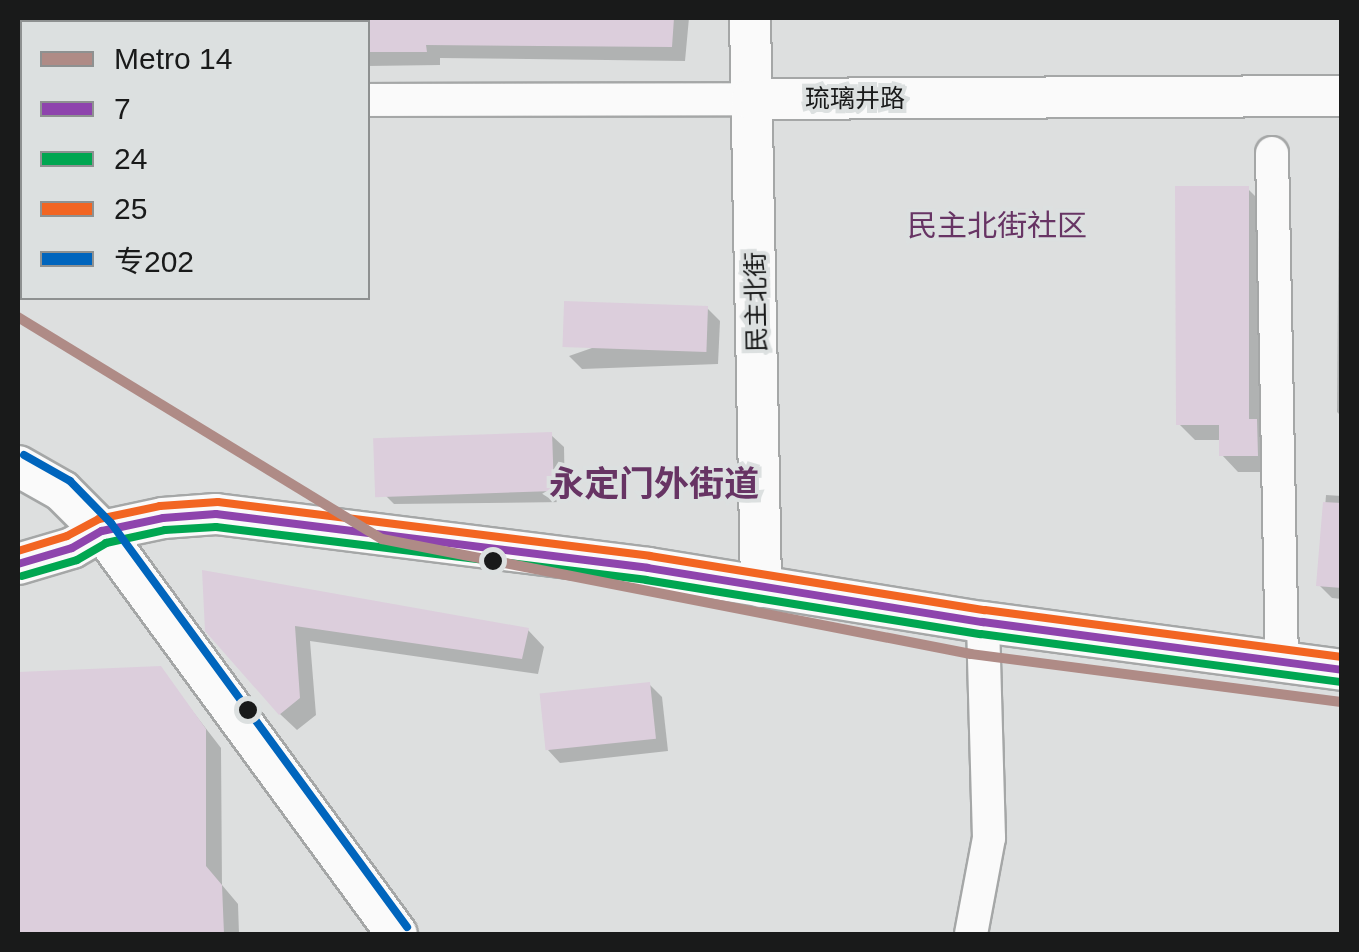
<!DOCTYPE html>
<html>
<head>
<meta charset="utf-8">
<style>
  body { margin:0 }
  #map { position:relative; width:1359px; height:952px; overflow:hidden; background:#dddfdf; font-family:Arial,"Noto Sans SC",sans-serif }
  div>[style] { position:absolute }
  [style*='--x'] { left:calc(var(--x)*1px); top:calc(var(--y)*1px); width:calc(var(--w)*1px); rotate:calc(var(--a)*1deg) }
  .shadow>* { inset:0; background:#0003; transform-origin:0 0 }
  .building>* { inset:0; background:#dccedc; transform-origin:0 0 }
  .roads { filter:drop-shadow(2px 0 #a5a7a7) drop-shadow(-2px 0 #a5a7a7) drop-shadow(0 2px #a5a7a7) drop-shadow(0 -2px #a5a7a7) }
  .minor>* { height:32px; margin:-16px; padding:0 16px; transform-origin:16px; border-radius:16px; background:#fafafa }
  .tertiary>* { height:40px; margin:-20px; padding:0 20px; transform-origin:20px; border-radius:20px; background:#fafafa }
  .bus-1>* { height:8px; margin:-4px; padding:0 4px; transform-origin:4px; border-radius:4px; background:#8e44ad }
  .bus-2>* { height:8px; margin:-4px; padding:0 4px; transform-origin:4px; border-radius:4px; background:#00a651 }
  .bus-3>* { height:8px; margin:-4px; padding:0 4px; transform-origin:4px; border-radius:4px; background:#f26522 }
  .bus-4>* { height:8px; margin:-4px; padding:0 4px; transform-origin:4px; border-radius:4px; background:#0065bd }
  .metro-1>* { height:10px; margin:-5px; padding:0 5px; transform-origin:5px; border-radius:5px; background:#af8b86 }
  .dots>* { width:28px; height:28px; translate:-50% -50%; box-sizing:border-box; border:5px solid #dce0e0; border-radius:50% }
  span { translate:-50% -50%; white-space:nowrap; text-align:center; line-height:1.15; -webkit-text-stroke:8px #dce0e0; paint-order:stroke }
  .street-label { font-size:25px; color:#191a1a }
  .quarter-label { font-size:30px; color:#673464 }
  .district-label { font-size:35px; color:#673464; font-weight:700 }
  .frame { position:absolute; inset:0; border:20px solid #191a1a; pointer-events:none }
  .legend { position:absolute; left:20px; top:20px; width:350px; height:280px; box-sizing:border-box; background:#dce0e0; border:2px solid #8e9191; margin:0; padding:12px 18px; list-style:none; font-size:30px; color:#191a1a }
  .legend li { display:flex; align-items:center; gap:20px; height:50px }
  .legend b { width:50px; border:2px solid #8e9191 }
</style>
</head>
<body>
<div id="map">
  <div class="shadow">
    <i style="clip-path:polygon(94px 18px,155px 18px,155px 22px,60px 22px,94px 21px)"></i>
    <i style="clip-path:polygon(196px 18px,689px 18px,685px 61px,440px 58px,440px 65px,368px 66px,368px 22px,196px 22px)"></i>
    <i style="left:18px;top:24px;width:4px;height:54px"></i>
    <i style="clip-path:polygon(1339px 166px,1342px 166px,1342px 417px,1337px 412px)"></i>
    <i style="clip-path:polygon(1248px 189px,1264px 205px,1273px 472px,1238px 472px,1222px 455px,1222px 440px,1195px 440px,1179px 424px)"></i>
    <i style="clip-path:polygon(707px 308px,720px 321px,718px 364px,582px 369px,569px 356px)"></i>
    <i style="clip-path:polygon(551px 435px,564px 447px,565px 502px,394px 504px,382px 492px)"></i>
    <i style="clip-path:polygon(1326px 495px,1342px 496px,1342px 599px,1332px 598px,1319px 585px)"></i>
    <i style="clip-path:polygon(204px 573px,528px 630px,544px 647px,538px 674px,310px 641px,316px 715px,297px 730px,280px 714px)"></i>
    <i style="clip-path:polygon(160px 669px,221px 748px,222px 885px,238px 904px,239px 934px,18px 934px,18px 675px)"></i>
    <i style="clip-path:polygon(649px 684px,662px 697px,668px 751px,560px 763px,548px 750px)"></i>
  </div>
  <div class="building">
    <i style="clip-path:polygon(368px 18px,674px 18px,672px 47px,426px 45px,427px 52px,368px 52px)"></i>
    <i style="clip-path:polygon(1175px 186px,1249px 186px,1249px 419px,1257px 419px,1258px 456px,1219px 456px,1219px 425px,1176px 425px)"></i>
    <i style="left:708px;top:306px;width:46px;height:144px;rotate:92deg"></i>
    <i style="left:552px;top:432px;width:59px;height:179px;rotate:88deg"></i>
    <i style="clip-path:polygon(1323px 502px,1342px 503px,1342px 588px,1316px 586px)"></i>
    <i style="clip-path:polygon(202px 570px,529px 628px,522px 659px,295px 626px,300px 698px,279px 715px,205px 631px)"></i>
    <i style="clip-path:polygon(161px 666px,206px 729px,206px 866px,222px 885px,224px 934px,18px 934px,18px 672px)"></i>
    <i style="left:650px;top:682px;width:57px;height:111px;rotate:84deg"></i>
  </div>
  <div class="roads">
    <div class="minor">
      <i style="--x:368;--y:100;--w:384;--a:-0.1"></i>
      <i style="--x:18;--y:104;--w:4;--a:-14"></i>
      <i style="--x:1272;--y:153;--w:511;--a:88.88"></i>
      <i style="--x:971;--y:934;--w:98;--a:-79.4"></i>
      <i style="--x:989;--y:838;--w:216;--a:-91.6"></i>
    </div>
    <div class="tertiary">
      <i style="--x:750;--y:18;--w:569;--a:88.89"></i>
      <i style="--x:752;--y:99;--w:590;--a:-0.29"></i>
      <i style="--x:18;--y:466;--w:51;--a:29.6"></i>
      <i style="--x:62;--y:491;--w:57;--a:45"></i>
      <i style="--x:102;--y:531;--w:499;--a:53.8"></i>
      <i style="--x:18;--y:564;--w:56;--a:-16.5"></i>
      <i style="--x:72;--y:548;--w:34;--a:-30"></i>
      <i style="--x:102;--y:531;--w:62;--a:-12"></i>
      <i style="--x:163;--y:518;--w:53;--a:-4.3"></i>
      <i style="--x:216;--y:514;--w:435;--a:7.1"></i>
      <i style="--x:648;--y:568;--w:339;--a:9.2"></i>
      <i style="--x:983;--y:622;--w:362;--a:7.6"></i>
    </div>
  </div>
  <div class="bus-1">
    <i style="--x:18;--y:564;--w:56;--a:-16.5"></i>
    <i style="--x:72;--y:548;--w:34;--a:-30"></i>
    <i style="--x:102;--y:531;--w:62;--a:-12"></i>
    <i style="--x:163;--y:518;--w:53;--a:-4.3"></i>
    <i style="--x:216;--y:514;--w:435;--a:7.1"></i>
    <i style="--x:648;--y:568;--w:339;--a:9.2"></i>
    <i style="--x:983;--y:622;--w:362;--a:7.6"></i>
  </div>
  <div class="bus-2">
    <i style="--x:22;--y:576;--w:57;--a:-16.2"></i>
    <i style="--x:77;--y:560;--w:34;--a:-30"></i>
    <i style="--x:106;--y:543;--w:60;--a:-12.4"></i>
    <i style="--x:165;--y:530;--w:51;--a:-3.4"></i>
    <i style="--x:216;--y:527;--w:433;--a:7"></i>
    <i style="--x:646;--y:580;--w:339;--a:9.2"></i>
    <i style="--x:981;--y:634;--w:362;--a:7.6"></i>
  </div>
  <div class="bus-3">
    <i style="--x:18;--y:551;--w:51;--a:-17"></i>
    <i style="--x:67;--y:536;--w:36;--a:-28"></i>
    <i style="--x:99;--y:519;--w:62;--a:-12"></i>
    <i style="--x:160;--y:506;--w:58;--a:-3.9"></i>
    <i style="--x:218;--y:502;--w:435;--a:7.1"></i>
    <i style="--x:650;--y:556;--w:339;--a:9.2"></i>
    <i style="--x:985;--y:610;--w:360;--a:7.5"></i>
  </div>
  <div class="bus-4">
    <i style="--x:24;--y:455;--w:53;--a:29.5"></i>
    <i style="--x:70;--y:481;--w:59;--a:45.7"></i>
    <i style="--x:111;--y:523;--w:501;--a:53.77"></i>
  </div>
  <div class="metro-1">
    <i style="--x:18;--y:317;--w:426;--a:31.4"></i>
    <i style="--x:382;--y:539;--w:600;--a:11.05"></i>
    <i style="--x:971;--y:654;--w:374;--a:7.4"></i>
  </div>
  <div class="dots">
    <i style="left:493px;top:561px;background:#191a1a"></i>
    <i style="left:248px;top:710px;background:#191a1a"></i>
  </div>
  <div class="street-label">
    <span style="left:855px;top:98px">琉璃井路</span>
    <span style="left:756px;top:302px;rotate:-91deg">民主北街</span>
  </div>
  <div class="quarter-label">
    <span style="left:997px;top:226px">民主北街社区</span>
  </div>
  <div class="district-label">
    <span style="left:654px;top:484px">永定门外街道</span>
  </div>
  <div class="frame"></div>
  <ul class="legend">
  <li><b style="height:12px;background:#af8b86"></b>Metro 14</li>
  <li><b style="height:12px;background:#8e44ad"></b>7</li>
  <li><b style="height:12px;background:#00a651"></b>24</li>
  <li><b style="height:12px;background:#f26522"></b>25</li>
  <li><b style="height:12px;background:#0065bd"></b>专202</li>
  </ul>
</div>
</body>
</html>
